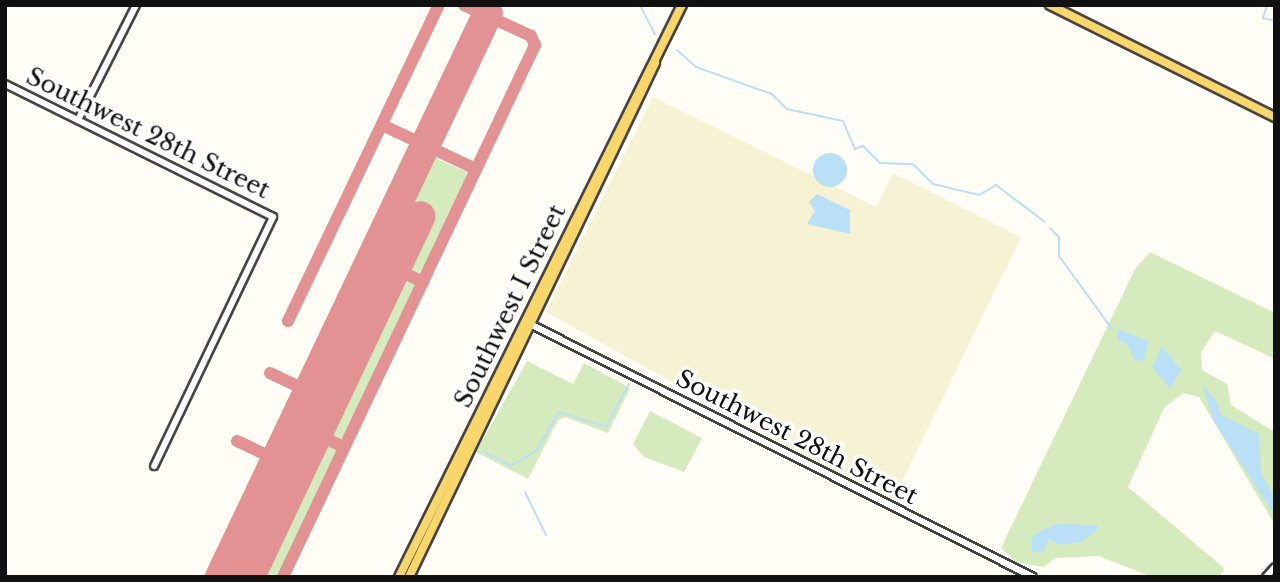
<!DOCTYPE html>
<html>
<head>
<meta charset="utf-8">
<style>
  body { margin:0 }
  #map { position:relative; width:1280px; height:582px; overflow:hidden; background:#fffdf5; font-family:"Libre Baskerville",serif }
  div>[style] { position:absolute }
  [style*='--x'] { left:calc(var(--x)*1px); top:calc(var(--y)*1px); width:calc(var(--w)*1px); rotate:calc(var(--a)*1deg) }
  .farmland>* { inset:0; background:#f6f3d4 }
  .green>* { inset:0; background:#d5ebbd }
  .water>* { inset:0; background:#b9e0f7 }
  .round { border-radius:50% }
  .stream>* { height:2px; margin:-1px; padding:0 1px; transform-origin:1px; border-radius:1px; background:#b9e0f7 }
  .taxiway>* { height:12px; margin:-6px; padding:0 6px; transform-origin:6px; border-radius:6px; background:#e29292 }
  .runway>* { height:30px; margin:-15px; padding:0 15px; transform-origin:15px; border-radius:15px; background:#e29292 }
  .roads { filter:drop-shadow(2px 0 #444) drop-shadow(-2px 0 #444) drop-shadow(0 2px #444) drop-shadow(0 -2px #444) }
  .minor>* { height:6px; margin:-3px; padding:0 3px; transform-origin:3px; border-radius:3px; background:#fff }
  .major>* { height:8px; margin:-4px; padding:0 4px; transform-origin:4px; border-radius:4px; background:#f9d66b }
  span { translate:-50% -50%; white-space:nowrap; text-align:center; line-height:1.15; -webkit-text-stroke:7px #fff; paint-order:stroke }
  .street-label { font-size:24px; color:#111 }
  .frame { position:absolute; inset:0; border:7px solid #111; pointer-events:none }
</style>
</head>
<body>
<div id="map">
  <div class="farmland">
    <i style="clip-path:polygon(653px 97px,876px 207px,893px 173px,1021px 237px,891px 504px,546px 312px)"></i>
  </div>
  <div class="green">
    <i style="clip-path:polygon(430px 156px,467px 172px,462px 192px,279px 577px,227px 577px)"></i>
    <i style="clip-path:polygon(1150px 252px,1275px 313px,1275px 359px,1215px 331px,1201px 352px,1202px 370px,1227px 384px,1231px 405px,1275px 432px,1275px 525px,1199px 397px,1183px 393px,1164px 408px,1128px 487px,1224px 568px,1220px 577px,1152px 577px,1099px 556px,1055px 558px,1044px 567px,1016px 562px,1001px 548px,1135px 269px)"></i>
    <i style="clip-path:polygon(527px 361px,573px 384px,584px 363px,630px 388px,608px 433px,565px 417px,558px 420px,528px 479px,476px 452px)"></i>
    <i style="clip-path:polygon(650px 411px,702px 438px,684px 472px,644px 457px,633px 444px)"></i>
  </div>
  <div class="water">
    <i class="round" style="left:813px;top:153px;width:34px;height:34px"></i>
    <i style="clip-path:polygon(817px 194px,850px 210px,850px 234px,807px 224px,815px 211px,809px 202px)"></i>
    <i style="clip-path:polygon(1118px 329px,1148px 341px,1144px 361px,1135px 360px,1127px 344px,1117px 340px)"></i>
    <i style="clip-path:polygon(1162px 346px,1181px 370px,1170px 389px,1152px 367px)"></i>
    <i style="clip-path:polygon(1202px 384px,1218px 403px,1220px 414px,1259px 434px,1261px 473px,1275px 498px,1275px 516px,1213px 420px)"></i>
    <i style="clip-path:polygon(1055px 524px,1097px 525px,1098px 528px,1082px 542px,1059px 545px,1049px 539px,1043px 553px,1032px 551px,1032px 536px)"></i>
  </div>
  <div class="stream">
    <i style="--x:640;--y:5;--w:33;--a:63"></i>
    <i style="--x:1267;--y:5;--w:14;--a:107"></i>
    <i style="--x:1263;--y:18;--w:12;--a:14"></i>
    <i style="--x:677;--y:50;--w:25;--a:42"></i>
    <i style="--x:696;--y:67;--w:81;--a:19.6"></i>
    <i style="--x:772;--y:94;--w:21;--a:45"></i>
    <i style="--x:787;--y:109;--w:57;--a:12.1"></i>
    <i style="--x:843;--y:121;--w:30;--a:67"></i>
    <i style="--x:855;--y:149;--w:9;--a:-21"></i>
    <i style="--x:863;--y:146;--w:24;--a:45"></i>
    <i style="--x:880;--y:163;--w:33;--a:2"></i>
    <i style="--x:913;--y:164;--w:28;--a:45"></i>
    <i style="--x:933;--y:184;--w:47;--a:13.4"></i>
    <i style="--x:979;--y:195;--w:20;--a:-30"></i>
    <i style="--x:996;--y:185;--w:61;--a:37.1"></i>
    <i style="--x:1050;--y:228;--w:13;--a:45"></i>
    <i style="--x:1059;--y:237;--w:19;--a:90"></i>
    <i style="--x:1059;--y:256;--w:90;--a:54"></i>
    <i style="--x:483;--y:451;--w:32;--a:28"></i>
    <i style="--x:511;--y:466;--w:29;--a:-31"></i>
    <i style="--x:536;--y:451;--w:45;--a:-59.5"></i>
    <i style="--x:559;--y:412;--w:49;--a:17.7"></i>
    <i style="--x:606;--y:427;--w:49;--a:-61.9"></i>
    <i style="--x:525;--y:492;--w:48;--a:64"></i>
  </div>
  <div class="taxiway">
    <i style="--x:382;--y:125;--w:104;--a:25.1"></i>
    <i style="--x:396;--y:269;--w:30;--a:26"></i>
    <i style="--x:288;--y:321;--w:350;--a:-64.5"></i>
    <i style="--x:270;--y:373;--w:70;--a:25.5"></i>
    <i style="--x:318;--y:435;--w:29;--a:25"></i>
    <i style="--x:237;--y:441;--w:42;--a:25.3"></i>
    <i style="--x:283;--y:577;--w:589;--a:-64.65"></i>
    <i style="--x:535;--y:45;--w:10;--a:-114"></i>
    <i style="--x:531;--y:36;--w:74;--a:-155.2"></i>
  </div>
  <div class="runway">
    <i style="--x:220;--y:577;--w:624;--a:-64.58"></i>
    <i style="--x:250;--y:577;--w:399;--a:-64.7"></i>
  </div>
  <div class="roads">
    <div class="minor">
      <i style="--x:5;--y:84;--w:299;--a:26.4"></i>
      <i style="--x:273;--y:217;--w:276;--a:115.5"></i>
      <i style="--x:78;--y:120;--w:129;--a:-63.2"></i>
      <i style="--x:528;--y:323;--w:565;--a:26.7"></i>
      <i style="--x:1266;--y:577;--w:13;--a:-48"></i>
    </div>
    <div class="major">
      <i style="--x:1050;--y:5;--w:251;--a:26.5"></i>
      <i style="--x:399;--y:577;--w:638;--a:-63.68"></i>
      <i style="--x:409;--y:577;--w:570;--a:-64.42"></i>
    </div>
  </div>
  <div class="street-label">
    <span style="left:148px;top:133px;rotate:26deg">Southwest 28th Street</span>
    <span style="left:510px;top:306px;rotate:-64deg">Southwest I Street</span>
    <span style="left:797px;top:437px;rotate:27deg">Southwest 28th Street</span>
  </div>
  <div class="frame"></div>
</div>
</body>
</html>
